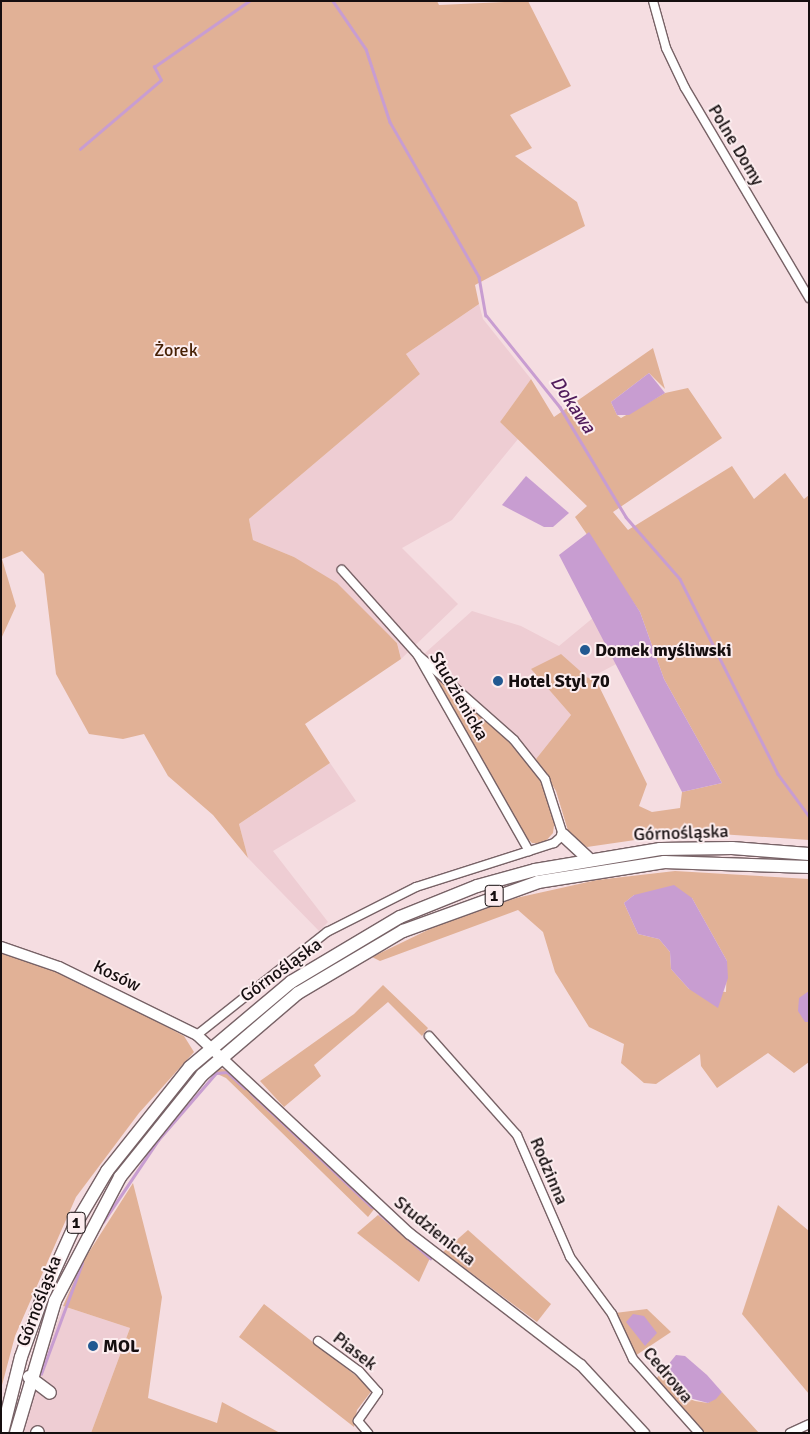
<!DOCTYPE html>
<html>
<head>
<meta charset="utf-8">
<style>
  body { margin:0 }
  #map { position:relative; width:810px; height:1434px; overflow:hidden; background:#f5dde1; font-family:Signika,sans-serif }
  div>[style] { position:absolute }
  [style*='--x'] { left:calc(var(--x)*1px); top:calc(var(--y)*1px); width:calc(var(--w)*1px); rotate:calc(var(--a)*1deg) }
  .built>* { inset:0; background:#eecdd3 }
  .green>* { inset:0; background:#e1b196 }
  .water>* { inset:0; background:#c89dd1 }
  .stream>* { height:2.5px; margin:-1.25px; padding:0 1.25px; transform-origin:1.25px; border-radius:1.25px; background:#c89dd1 }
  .roads { filter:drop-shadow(1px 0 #776266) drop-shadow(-1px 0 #776266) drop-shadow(0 1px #776266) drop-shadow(0 -1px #776266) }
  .minor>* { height:8px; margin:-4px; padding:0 4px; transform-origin:4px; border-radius:4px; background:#fff }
  .tertiary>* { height:10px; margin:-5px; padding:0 5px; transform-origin:5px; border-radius:5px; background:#fff }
  .primary>* { height:12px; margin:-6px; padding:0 6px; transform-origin:6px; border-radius:6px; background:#fff }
  .dots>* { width:14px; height:14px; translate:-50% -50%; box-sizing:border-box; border:2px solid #fcedef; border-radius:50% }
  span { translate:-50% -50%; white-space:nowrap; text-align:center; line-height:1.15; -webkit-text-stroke:4px #fcedef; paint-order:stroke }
  .shield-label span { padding:1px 4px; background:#fcedef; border:1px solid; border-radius:4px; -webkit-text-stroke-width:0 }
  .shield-label { font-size:16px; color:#150e0f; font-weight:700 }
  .street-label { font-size:18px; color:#150e0f }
  .park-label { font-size:18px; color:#462004 }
  .poi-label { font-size:18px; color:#150e0f; font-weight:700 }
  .left { translate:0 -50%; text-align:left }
  .water-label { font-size:19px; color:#501b5b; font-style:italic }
  .frame { position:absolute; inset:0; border:2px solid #150e0f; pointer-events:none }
</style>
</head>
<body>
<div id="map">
  <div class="built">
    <i style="clip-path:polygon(479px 304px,483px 319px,531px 379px,500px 422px,518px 439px,452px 520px,402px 548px,458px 604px,401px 659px,397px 642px,294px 557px,253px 540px,249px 519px,420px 374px,406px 354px)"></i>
    <i style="clip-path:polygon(472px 611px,521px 626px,559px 646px,594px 617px,618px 663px,588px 679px,531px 669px,571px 715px,536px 759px,424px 654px)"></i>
    <i style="clip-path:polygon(330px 763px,356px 801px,273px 851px,328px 922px,319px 931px,248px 858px,239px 824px)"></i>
    <i style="clip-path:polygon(63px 1306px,130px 1328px,91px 1433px,24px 1433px,33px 1389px)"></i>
  </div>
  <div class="green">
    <i style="clip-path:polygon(1px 1px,437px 1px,439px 5px,528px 1px,571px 86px,510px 115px,532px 148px,515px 156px,577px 202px,585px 226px,475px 285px,479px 304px,406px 354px,420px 374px,249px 519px,253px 540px,294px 557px,337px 583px,397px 643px,401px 659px,305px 724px,330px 763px,239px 824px,248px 858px,213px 815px,168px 776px,144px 734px,123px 739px,89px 734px,56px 674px,44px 574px,22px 551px,2px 559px,16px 606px,1px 639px)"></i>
    <i style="clip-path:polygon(653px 348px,665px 389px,649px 373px,611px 402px,617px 415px,621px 418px,665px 393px,688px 388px,722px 438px,613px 512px,628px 530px,732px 466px,754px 499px,785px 473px,804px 499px,809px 495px,809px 840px,690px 832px,587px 847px,569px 834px,556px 791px,536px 759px,571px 715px,531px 669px,561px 654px,588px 678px,594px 676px,647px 784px,639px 806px,652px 812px,680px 808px,682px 792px,722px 783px,664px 679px,640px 612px,575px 517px,587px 506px,500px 422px,531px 379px,554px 417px)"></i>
    <i style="clip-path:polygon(428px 667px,498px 729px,539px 778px,555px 818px,553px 833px,544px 843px,532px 843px,523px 834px)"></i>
    <i style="clip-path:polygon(evenodd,675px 871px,809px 879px,809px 1062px,794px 1073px,768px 1053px,717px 1088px,701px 1066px,700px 1054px,656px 1084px,644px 1083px,621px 1063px,624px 1044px,589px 1027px,555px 972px,543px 932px,518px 910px,380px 961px,372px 957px,434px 927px,516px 898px,597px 880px,675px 871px,634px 895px,692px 898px,727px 961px,726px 992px,689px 989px,671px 969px,670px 952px,659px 939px,638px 934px,624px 903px,634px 895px)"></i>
    <i style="clip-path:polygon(1px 950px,34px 957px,184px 1036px,194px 1052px,139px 1113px,76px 1197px,15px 1336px,1px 1389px)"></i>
    <i style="clip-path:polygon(383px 985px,428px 1028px,422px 1036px,388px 1002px,314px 1065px,321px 1076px,284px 1107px,260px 1081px,354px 1014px)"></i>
    <i style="clip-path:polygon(219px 1068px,229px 1071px,375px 1208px,368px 1217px,226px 1078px,213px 1072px)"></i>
    <i style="clip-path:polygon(133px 1183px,162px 1297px,148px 1398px,217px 1423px,222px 1402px,280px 1433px,91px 1433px,130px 1328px,63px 1306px,82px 1263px)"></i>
    <i style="clip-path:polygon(778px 1205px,809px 1231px,809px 1394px,742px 1314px)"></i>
    <i style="clip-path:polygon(378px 1215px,430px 1258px,419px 1282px,357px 1233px)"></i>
    <i style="clip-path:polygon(468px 1230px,551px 1304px,537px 1322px,443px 1252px)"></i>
    <i style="clip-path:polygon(264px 1304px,373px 1389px,357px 1410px,354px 1427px,239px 1337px)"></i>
    <i style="clip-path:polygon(647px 1309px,671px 1332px,635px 1356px,615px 1313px)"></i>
    <i style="clip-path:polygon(663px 1371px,682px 1396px,695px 1401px,708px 1403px,722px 1392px,759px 1433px,704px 1433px,655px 1380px)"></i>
  </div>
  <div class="water">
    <i style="clip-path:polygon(649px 373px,665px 393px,629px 415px,617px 415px,611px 402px)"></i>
    <i style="clip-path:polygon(526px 476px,569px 513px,553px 527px,544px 527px,502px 505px)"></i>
    <i style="clip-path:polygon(589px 532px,640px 612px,664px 679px,722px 783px,682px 792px,559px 555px)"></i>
    <i style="clip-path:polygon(674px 885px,692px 898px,727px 961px,728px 978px,718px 1008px,689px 989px,671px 969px,670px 952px,659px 939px,638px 934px,624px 903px,634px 895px)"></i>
    <i style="clip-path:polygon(809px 991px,809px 1022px,805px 1022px,798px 1011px,799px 998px)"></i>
    <i style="clip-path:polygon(633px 1314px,644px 1316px,657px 1333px,645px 1346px,626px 1322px)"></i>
    <i style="clip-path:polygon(676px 1355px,685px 1356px,707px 1375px,722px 1392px,716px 1399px,708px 1403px,682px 1396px,663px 1371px)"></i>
  </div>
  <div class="stream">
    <i style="--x:333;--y:1;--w:58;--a:55.5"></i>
    <i style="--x:366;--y:49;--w:77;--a:71.8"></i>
    <i style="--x:390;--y:122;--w:179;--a:60.1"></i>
    <i style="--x:479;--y:277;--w:39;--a:80"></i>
    <i style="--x:486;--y:315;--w:118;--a:51.2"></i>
    <i style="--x:560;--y:407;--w:128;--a:59"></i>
    <i style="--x:626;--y:517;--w:82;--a:48.9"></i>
    <i style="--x:680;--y:579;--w:218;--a:63.3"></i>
    <i style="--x:778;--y:774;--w:52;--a:53.6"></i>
    <i style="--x:80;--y:149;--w:106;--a:-40.4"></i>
    <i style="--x:161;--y:80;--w:15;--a:-118"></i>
    <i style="--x:154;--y:67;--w:116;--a:-34.8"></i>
    <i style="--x:251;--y:1093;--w:166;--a:43.3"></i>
    <i style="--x:380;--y:1214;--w:67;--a:41.3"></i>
    <i style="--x:103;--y:1222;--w:99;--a:-56.1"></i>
    <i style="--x:158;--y:1140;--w:89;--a:-49.1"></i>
    <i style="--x:216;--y:1073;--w:11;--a:-5"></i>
    <i style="--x:227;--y:1072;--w:24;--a:42"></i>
    <i style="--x:41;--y:1374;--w:118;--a:-69.7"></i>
  </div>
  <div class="roads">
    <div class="minor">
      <i style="--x:653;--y:1;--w:49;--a:74.5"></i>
      <i style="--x:666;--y:48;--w:44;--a:64.6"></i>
      <i style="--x:685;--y:88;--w:244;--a:59.4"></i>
      <i style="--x:418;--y:655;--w:128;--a:41.5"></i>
      <i style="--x:514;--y:740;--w:50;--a:51.5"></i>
      <i style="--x:545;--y:779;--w:59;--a:72.2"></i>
      <i style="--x:563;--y:835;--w:12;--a:138"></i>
      <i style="--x:554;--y:843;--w:26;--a:162"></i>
      <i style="--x:197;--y:1035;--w:166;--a:-38.4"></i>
      <i style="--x:327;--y:932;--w:100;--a:-26.8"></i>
      <i style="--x:416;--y:887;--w:119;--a:-17.7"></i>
      <i style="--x:529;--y:851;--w:227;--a:-119.6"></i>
      <i style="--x:417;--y:654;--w:113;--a:-131.8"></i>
      <i style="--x:429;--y:1036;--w:132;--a:48.4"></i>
      <i style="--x:517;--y:1135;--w:133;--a:66.5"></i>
      <i style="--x:570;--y:1257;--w:71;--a:53.6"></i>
      <i style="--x:612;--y:1314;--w:50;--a:65"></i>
      <i style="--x:633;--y:1359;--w:99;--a:48.3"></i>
      <i style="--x:318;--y:1341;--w:51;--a:36.2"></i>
      <i style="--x:359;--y:1371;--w:28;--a:48"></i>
      <i style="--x:378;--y:1392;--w:35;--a:125"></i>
      <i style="--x:358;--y:1421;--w:16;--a:50"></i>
      <i style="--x:790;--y:1433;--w:21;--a:-25"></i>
    </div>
    <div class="tertiary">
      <i style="--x:1;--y:947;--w:61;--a:19"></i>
      <i style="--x:59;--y:967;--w:154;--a:26.2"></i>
      <i style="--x:197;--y:1035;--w:291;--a:43.1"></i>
      <i style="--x:410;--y:1234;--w:215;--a:37.5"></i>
      <i style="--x:581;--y:1365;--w:93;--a:47.2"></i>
    </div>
    <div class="primary">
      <i style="--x:563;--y:835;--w:34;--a:43"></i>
      <i style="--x:29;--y:1377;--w:26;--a:37"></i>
      <i style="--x:2;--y:1433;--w:78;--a:-76"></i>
      <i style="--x:21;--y:1357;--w:63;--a:-70.4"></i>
      <i style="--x:42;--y:1298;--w:80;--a:-65.7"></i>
      <i style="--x:75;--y:1225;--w:63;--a:-59.3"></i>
      <i style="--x:107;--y:1171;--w:133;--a:-51.4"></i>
      <i style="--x:190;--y:1067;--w:132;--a:-40.1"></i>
      <i style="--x:291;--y:982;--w:127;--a:-30.8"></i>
      <i style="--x:400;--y:917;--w:83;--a:-21.9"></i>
      <i style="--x:477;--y:886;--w:60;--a:-15.4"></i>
      <i style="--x:535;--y:870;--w:127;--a:-9.5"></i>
      <i style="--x:660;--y:849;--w:72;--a:-0.8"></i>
      <i style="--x:732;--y:848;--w:77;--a:4.5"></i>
      <i style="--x:16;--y:1433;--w:138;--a:-73.5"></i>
      <i style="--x:55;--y:1301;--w:140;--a:-62.3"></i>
      <i style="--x:120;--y:1177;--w:131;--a:-51.2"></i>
      <i style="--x:202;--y:1075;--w:126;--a:-40.5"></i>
      <i style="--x:298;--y:993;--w:122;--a:-30.6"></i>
      <i style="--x:403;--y:931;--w:144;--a:-19.9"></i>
      <i style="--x:538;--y:882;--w:128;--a:-9"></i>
      <i style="--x:664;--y:862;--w:145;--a:2"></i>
      <i style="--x:37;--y:1433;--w:1;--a:-45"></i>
    </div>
  </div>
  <div class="dots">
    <i style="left:585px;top:650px;background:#225991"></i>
    <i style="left:498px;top:681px;background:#225991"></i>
    <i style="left:93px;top:1346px;background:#225991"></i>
  </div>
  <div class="shield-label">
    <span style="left:494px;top:896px">1</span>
    <span style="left:76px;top:1223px">1</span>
  </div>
  <div class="street-label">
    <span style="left:736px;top:145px;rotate:59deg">Polne Domy</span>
    <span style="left:459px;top:696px;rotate:60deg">Studzienicka</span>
    <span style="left:681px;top:833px;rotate:-2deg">Górnośląska</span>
    <span style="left:281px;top:970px;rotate:-36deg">Górnośląska</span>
    <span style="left:117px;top:976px;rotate:26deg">Kosów</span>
    <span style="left:549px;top:1171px;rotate:67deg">Rodzinna</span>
    <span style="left:435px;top:1231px;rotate:39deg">Studzienicka</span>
    <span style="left:39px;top:1301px;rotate:-69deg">Górnośląska</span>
    <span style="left:355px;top:1351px;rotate:38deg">Piasek</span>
    <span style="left:668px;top:1375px;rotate:50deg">Cedrowa</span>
  </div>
  <div class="park-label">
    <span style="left:176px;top:350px">Żorek</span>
  </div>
  <div class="poi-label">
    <span class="left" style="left:595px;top:650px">Domek myśliwski</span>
    <span class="left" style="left:508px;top:681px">Hotel Styl 70</span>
    <span class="left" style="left:103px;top:1346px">MOL</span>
  </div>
  <div class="water-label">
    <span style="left:572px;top:405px;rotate:56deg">Dokawa</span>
  </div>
  <div class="frame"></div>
</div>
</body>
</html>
